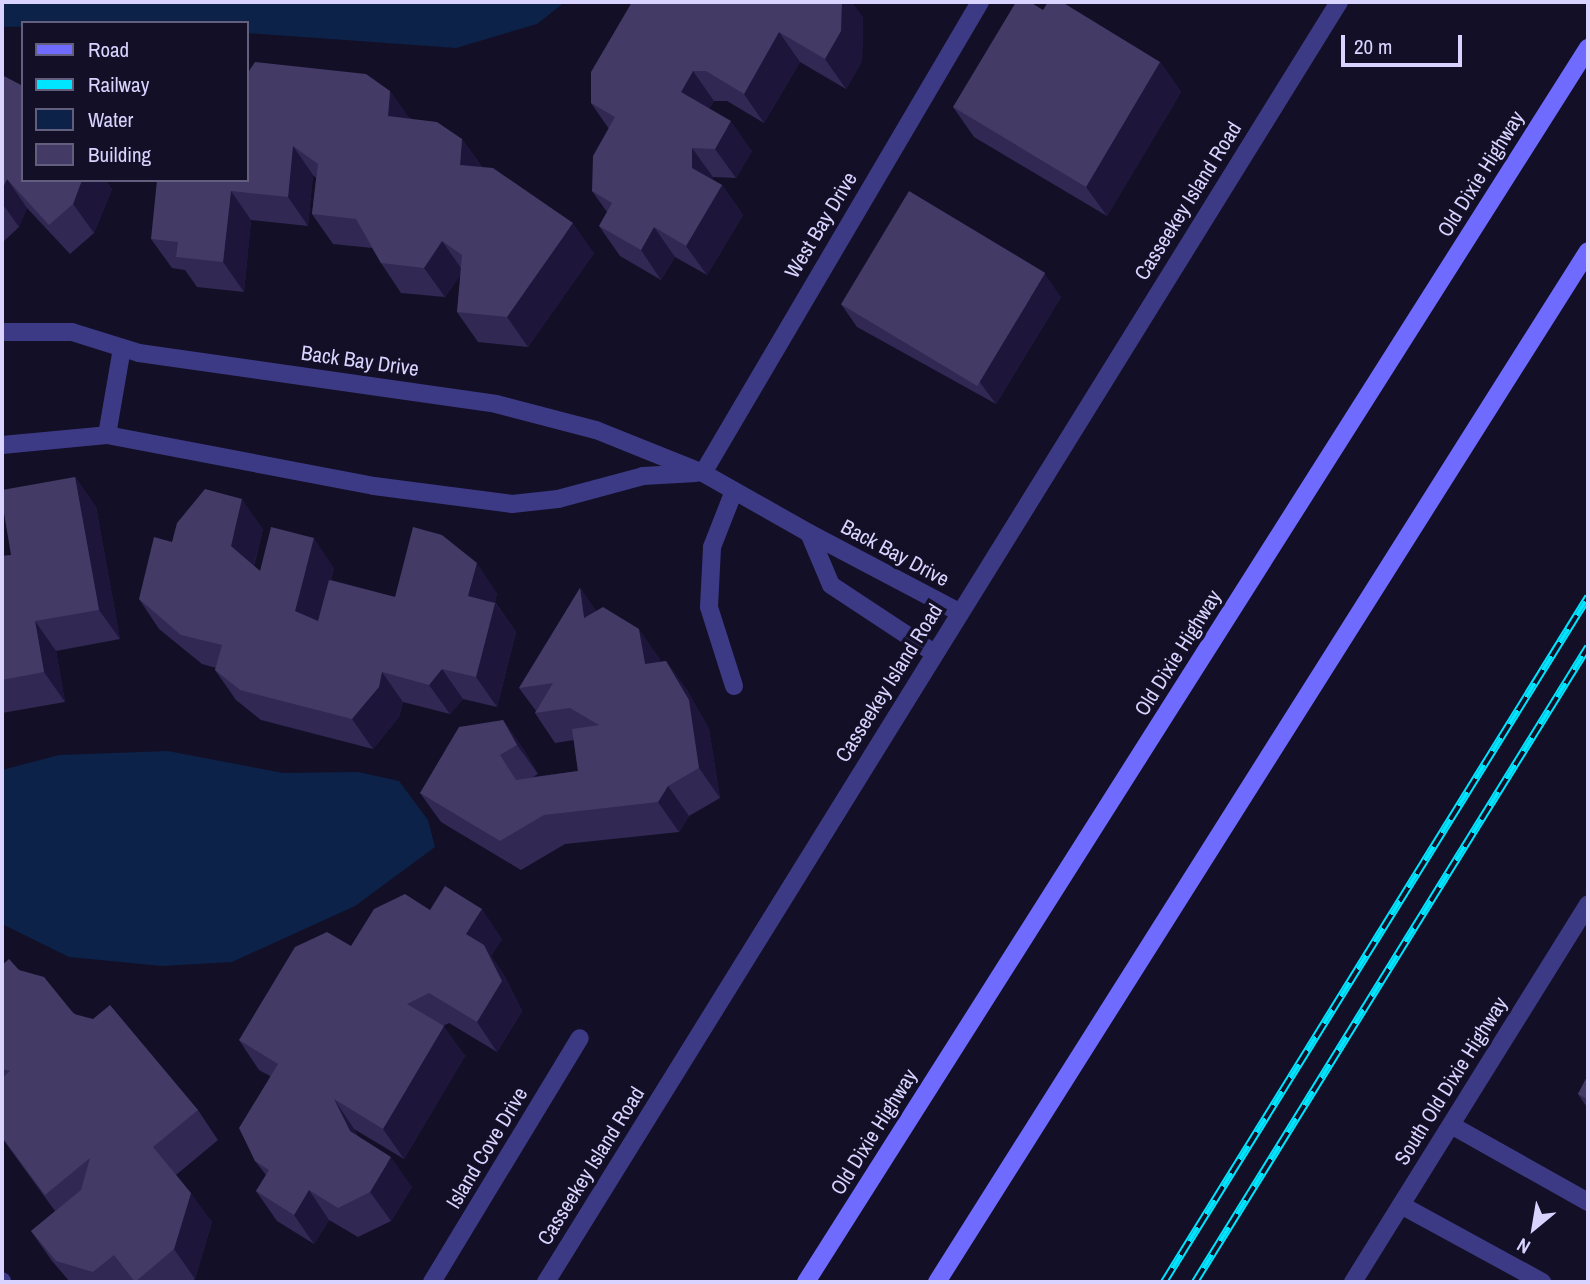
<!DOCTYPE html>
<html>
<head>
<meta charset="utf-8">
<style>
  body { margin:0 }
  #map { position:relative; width:1590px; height:1284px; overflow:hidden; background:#130f26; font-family:"Archivo Narrow",sans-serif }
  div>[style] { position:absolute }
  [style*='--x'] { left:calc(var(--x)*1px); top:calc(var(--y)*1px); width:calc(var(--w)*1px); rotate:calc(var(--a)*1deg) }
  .water>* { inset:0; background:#0c2248 }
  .service>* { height:18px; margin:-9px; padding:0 9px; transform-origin:9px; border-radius:9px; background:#3d3a85 }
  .minor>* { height:18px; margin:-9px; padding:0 9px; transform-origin:9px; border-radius:9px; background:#3d3a85 }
  .tertiary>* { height:18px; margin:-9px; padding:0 9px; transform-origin:9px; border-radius:9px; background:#3d3a85 }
  .secondary>* { height:18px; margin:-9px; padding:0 9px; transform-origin:9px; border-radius:9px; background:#6f6bff }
  .rail>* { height:8px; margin-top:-4px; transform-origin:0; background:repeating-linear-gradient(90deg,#130f26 0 16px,#00e5ff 0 32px); box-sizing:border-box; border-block:2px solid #00e5ff }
  .wall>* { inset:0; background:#312854 }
  .shaded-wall>* { inset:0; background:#1d163a }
  .building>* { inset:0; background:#433a66; transform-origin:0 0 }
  span { translate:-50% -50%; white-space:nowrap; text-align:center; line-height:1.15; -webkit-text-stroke:7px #130f26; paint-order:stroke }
  .street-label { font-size:21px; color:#d9d4ff }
  .frame { position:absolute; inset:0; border:4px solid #d9d4ff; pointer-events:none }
  .legend { position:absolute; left:21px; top:21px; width:228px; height:161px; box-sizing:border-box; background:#130f26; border:2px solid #625e7d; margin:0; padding:9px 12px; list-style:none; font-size:21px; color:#d9d4ff }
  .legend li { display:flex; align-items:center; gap:14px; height:35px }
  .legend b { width:35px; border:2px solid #625e7d }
  .north { position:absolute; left:1499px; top:1193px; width:70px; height:70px; -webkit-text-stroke:5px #130f26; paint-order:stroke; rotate:210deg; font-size:19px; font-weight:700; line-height:28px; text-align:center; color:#d9d4ff }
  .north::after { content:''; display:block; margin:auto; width:24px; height:32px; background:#d9d4ff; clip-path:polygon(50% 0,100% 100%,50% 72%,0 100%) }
  .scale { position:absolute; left:1341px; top:35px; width:121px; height:32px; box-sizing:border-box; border:4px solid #d9d4ff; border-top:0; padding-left:9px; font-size:21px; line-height:24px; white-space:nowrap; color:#d9d4ff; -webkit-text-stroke:5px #130f26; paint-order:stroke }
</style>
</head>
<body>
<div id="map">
  <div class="water">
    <i style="clip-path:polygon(2px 2px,565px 2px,537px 24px,456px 48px,247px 33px,247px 23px,2px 27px)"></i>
    <i style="clip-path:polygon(168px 751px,283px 773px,358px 772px,399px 781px,428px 820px,435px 847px,355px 906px,232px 962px,162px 966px,69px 957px,2px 924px,2px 770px,59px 755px)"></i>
  </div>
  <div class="service">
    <i style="--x:2;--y:332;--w:70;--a:0"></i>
    <i style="--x:72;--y:332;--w:70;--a:17.4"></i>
    <i style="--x:139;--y:353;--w:361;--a:8.1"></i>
    <i style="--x:496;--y:404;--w:103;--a:14.6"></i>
    <i style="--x:596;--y:430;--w:115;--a:21.9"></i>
    <i style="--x:703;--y:473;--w:122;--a:29.5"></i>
    <i style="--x:2;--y:445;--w:105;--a:-5.4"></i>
    <i style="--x:107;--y:435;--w:272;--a:10.8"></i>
    <i style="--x:374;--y:486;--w:139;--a:7.4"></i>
    <i style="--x:512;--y:504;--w:46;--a:-6.2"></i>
    <i style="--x:558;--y:499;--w:88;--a:-15.1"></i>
    <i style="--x:643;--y:476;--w:53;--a:-3.2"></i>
    <i style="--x:703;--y:473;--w:546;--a:-59.54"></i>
    <i style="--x:734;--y:686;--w:83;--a:-107.6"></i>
    <i style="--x:709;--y:607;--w:60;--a:-87.1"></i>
    <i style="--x:712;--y:547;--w:60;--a:-68.6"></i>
    <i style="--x:1451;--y:1125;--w:157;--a:29.3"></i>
    <i style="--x:1401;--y:1205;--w:161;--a:28.6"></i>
    <i style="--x:2;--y:1281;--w:1;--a:90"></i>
    <i style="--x:432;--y:1282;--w:285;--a:-58.8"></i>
    <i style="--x:546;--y:1282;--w:1506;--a:-58.22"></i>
  </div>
  <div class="minor">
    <i style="--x:107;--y:435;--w:88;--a:-80.2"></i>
    <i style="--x:809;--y:533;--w:56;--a:67.1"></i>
    <i style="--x:831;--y:585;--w:123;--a:33.4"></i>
    <i style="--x:809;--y:533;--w:170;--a:27.8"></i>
  </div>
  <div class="tertiary">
    <i style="--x:1353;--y:1282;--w:445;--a:-58.1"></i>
  </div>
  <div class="secondary">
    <i style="--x:806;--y:1282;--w:1461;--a:-57.64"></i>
    <i style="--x:937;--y:1282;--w:1219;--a:-57.73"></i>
  </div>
  <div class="rail">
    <i style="--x:1164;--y:1282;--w:806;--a:-58.24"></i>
    <i style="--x:1195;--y:1282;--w:747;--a:-58.25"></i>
  </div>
  <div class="wall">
    <i style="clip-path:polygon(632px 2px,863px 17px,862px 61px,846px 89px,800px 62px,764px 123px,727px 101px,714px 101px,709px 109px,752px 151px,736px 178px,713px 177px,713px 180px,722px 185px,743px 215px,707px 275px,675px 257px,661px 280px,620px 256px,599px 226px,607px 212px,592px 191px,609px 129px,591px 103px)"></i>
    <i style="clip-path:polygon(1043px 10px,1160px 62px,1181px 92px,1107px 216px,974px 137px,953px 107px)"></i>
    <i style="clip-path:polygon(247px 74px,390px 91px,409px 118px,462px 139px,482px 167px,594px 253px,528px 347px,478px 342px,457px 312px,461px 274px,445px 297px,401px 293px,381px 263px,372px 248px,333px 244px,312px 214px,316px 178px,313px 175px,308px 226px,251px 220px,244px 292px,197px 287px,185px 270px,172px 268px,151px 239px,247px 180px)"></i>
    <i style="clip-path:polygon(2px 75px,112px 189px,94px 233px,70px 254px,27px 208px,19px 227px,2px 243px)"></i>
    <i style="clip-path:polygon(1061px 297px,996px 404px,857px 327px,841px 304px)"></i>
    <i style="clip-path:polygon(75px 477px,96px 507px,120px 639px,56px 651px,65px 702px,2px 713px,2px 556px,11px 555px)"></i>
    <i style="clip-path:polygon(263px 529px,254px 566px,260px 571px,334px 568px,331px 580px,395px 597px,497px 593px,495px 602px,516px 632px,497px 707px,463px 699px,450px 714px,403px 702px,399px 717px,373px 749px,261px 720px,236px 700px,215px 670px,216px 668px,202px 664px,159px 629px,139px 599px,172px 542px)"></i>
    <i style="clip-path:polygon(580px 588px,596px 611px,660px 659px,660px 662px,666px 661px,687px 690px,709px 729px,720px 798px,689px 816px,679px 832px,565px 844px,521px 870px,441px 822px,420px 793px,503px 720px,524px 750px,538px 774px,533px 777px,578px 771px,574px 740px,555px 743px,535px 713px,536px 711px,519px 688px)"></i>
    <i style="clip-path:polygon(430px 910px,502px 939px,491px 956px,504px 975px,522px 1011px,497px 1052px,449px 1023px,443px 1026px,465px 1056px,404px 1159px,354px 1129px,358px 1137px,412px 1187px,391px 1221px,358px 1237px,329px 1220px,314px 1244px,277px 1221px,256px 1191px,266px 1175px,255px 1161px,270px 1076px,259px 1070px,239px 1040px,351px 946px)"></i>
    <i style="clip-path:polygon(2px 965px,19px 970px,198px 1110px,218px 1140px,176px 1175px,212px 1222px,195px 1279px,191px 1282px,70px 1282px,52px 1261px,31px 1231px,55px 1211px,2px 1138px)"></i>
    <i style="clip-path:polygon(1588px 1075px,1588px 1109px,1578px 1094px)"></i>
  </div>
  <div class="shaded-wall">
    <i style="clip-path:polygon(842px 2px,852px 2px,863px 17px,862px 61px,846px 89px,825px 59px)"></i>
    <i style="clip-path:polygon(779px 32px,800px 62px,764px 123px,744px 94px)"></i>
    <i style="clip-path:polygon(1160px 62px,1181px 92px,1107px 216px,1086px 187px)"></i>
    <i style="clip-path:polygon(693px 71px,714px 101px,701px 122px,681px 92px)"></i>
    <i style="clip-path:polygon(390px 91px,411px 121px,388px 116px)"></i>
    <i style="clip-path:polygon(731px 121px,752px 151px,736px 178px,715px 149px)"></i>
    <i style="clip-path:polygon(462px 139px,483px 169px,460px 165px)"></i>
    <i style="clip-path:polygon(293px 146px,313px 175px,308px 226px,288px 197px)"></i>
    <i style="clip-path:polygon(692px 148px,713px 177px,713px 197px,692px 168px)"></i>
    <i style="clip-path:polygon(7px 179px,27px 208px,19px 227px,2px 203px,2px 190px)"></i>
    <i style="clip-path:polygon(82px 180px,106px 180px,112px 189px,94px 233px,73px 204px)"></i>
    <i style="clip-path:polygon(722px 185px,743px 215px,707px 275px,686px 246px)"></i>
    <i style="clip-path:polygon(231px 191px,251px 220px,244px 292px,223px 262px)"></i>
    <i style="clip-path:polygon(573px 223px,594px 253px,528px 347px,507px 317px)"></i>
    <i style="clip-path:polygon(654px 227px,675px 257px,661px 280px,641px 250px)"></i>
    <i style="clip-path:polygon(442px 241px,463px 271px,445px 297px,424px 268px)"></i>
    <i style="clip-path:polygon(1045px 274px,1061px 297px,996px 404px,979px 381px)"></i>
    <i style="clip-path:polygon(75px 477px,96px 507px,120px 639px,99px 610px)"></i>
    <i style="clip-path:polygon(242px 499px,263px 529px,251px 576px,231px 546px)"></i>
    <i style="clip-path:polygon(314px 538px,334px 568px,316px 641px,295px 611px)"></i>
    <i style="clip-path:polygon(477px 563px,497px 593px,489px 625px,468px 596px)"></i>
    <i style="clip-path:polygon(580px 588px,601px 618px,584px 618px)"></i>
    <i style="clip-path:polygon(495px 603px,516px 632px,497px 707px,476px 677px)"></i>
    <i style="clip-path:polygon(35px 621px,56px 651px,65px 702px,44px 672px)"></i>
    <i style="clip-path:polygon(639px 629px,660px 659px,665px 694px,645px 664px)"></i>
    <i style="clip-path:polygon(666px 661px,687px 690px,709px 729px,720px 798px,699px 768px)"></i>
    <i style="clip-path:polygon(442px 669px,463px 699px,450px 714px,429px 685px)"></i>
    <i style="clip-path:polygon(382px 672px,403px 702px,399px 717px,373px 749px,352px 719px)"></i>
    <i style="clip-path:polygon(503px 720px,524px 750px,538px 774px,517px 745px)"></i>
    <i style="clip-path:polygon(668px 786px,689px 816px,679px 832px,658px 802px)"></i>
    <i style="clip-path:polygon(482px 909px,502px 939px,491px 956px,504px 975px,522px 1011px,497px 1052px,477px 1022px,466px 934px)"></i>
    <i style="clip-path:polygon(444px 1026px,465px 1056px,404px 1159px,383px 1129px)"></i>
    <i style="clip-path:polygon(334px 1099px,354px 1129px,370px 1161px,350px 1131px)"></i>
    <i style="clip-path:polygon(391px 1157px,412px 1187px,391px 1221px,370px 1192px)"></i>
    <i style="clip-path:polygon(309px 1190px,329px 1220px,314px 1244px,294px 1215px)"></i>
    <i style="clip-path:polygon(191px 1193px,212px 1222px,195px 1279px,174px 1249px)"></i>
  </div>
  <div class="building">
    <i style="clip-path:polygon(632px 2px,842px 2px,841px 31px,825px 59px,779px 32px,744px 94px,706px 71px,693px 71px,681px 92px,731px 121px,715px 149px,692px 148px,692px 168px,722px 185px,686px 246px,654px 227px,641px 250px,599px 226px,612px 203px,592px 191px,593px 156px,615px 117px,591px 103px,591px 72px)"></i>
    <i style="clip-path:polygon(1016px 2px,1030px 2px,1043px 10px,1048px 2px,1062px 2px,1160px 62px,1086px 187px,953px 107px)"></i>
    <i style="clip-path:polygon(255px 62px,366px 74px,390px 91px,388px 116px,437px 122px,462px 139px,460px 165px,493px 168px,573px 223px,507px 317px,457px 312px,462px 255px,442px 241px,424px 268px,381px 263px,356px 219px,312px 214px,318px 164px,293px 146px,288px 197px,231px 191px,223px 262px,176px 257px,178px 242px,151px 239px,157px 180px,247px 180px,247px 74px)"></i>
    <i style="clip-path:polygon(2px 75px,23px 86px,23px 180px,82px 180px,73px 204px,49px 225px,7px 179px,2px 190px)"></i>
    <i style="left:909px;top:191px;width:159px;height:132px;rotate:31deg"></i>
    <i style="clip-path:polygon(75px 477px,99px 610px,35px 621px,44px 672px,2px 680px,2px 556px,11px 555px,2px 501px,2px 490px)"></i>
    <i style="clip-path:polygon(205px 489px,242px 499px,231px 546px,260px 571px,271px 527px,314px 538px,295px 611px,318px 621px,329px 580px,395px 597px,413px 527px,442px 535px,477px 563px,468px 596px,495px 603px,476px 677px,442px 669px,429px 685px,382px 672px,379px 687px,352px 719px,240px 690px,215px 670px,222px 645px,181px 635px,139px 599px,154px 537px,172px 542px,177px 523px)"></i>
    <i style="clip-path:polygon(580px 588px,584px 618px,603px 607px,639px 629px,645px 664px,666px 661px,689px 700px,699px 768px,668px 786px,658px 802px,544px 815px,500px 841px,420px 793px,459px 727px,503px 720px,517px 745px,500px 755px,516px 780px,578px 771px,572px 729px,599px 725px,570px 708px,535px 713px,553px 683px,519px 688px)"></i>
    <i style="clip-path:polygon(445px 886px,482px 909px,466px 934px,484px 945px,502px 981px,477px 1022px,429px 993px,407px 1004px,444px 1026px,383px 1129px,334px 1099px,350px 1131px,391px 1157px,370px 1192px,338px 1208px,309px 1190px,294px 1215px,256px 1191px,269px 1170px,255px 1161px,239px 1128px,278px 1064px,239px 1040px,295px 947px,327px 932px,351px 946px,374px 909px,405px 894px,430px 910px)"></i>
    <i style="clip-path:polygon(9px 959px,19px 970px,44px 977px,74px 1014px,93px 1019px,110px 1005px,198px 1110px,153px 1147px,191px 1193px,174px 1249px,135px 1282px,114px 1255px,93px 1272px,56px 1261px,31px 1231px,81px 1190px,90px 1158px,45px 1195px,2px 1137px,2px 1078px,10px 1071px,2px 1069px,2px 965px)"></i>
    <i style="clip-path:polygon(1588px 1075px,1588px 1100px,1578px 1094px)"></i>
  </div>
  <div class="street-label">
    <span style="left:1481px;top:174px;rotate:-58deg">Old Dixie Highway</span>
    <span style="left:1188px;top:201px;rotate:-58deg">Casseekey Island Road</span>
    <span style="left:821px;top:225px;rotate:-59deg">West Bay Drive</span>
    <span style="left:360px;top:361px;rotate:8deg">Back Bay Drive</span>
    <span style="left:895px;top:553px;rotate:28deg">Back Bay Drive</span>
    <span style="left:1178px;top:653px;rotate:-58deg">Old Dixie Highway</span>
    <span style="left:889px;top:683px;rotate:-58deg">Casseekey Island Road</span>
    <span style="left:1451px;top:1081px;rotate:-58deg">South Old Dixie Highway</span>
    <span style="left:874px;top:1132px;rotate:-58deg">Old Dixie Highway</span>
    <span style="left:487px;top:1148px;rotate:-59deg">Island Cove Drive</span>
    <span style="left:591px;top:1166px;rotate:-58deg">Casseekey Island Road</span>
  </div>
  <div class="frame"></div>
  <ul class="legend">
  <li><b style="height:9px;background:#6f6bff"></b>Road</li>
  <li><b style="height:9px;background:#00e5ff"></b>Railway</li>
  <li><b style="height:19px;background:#0c2248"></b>Water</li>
  <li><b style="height:19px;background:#433a66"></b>Building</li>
  </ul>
  <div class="north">N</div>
  <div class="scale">20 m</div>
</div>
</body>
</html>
